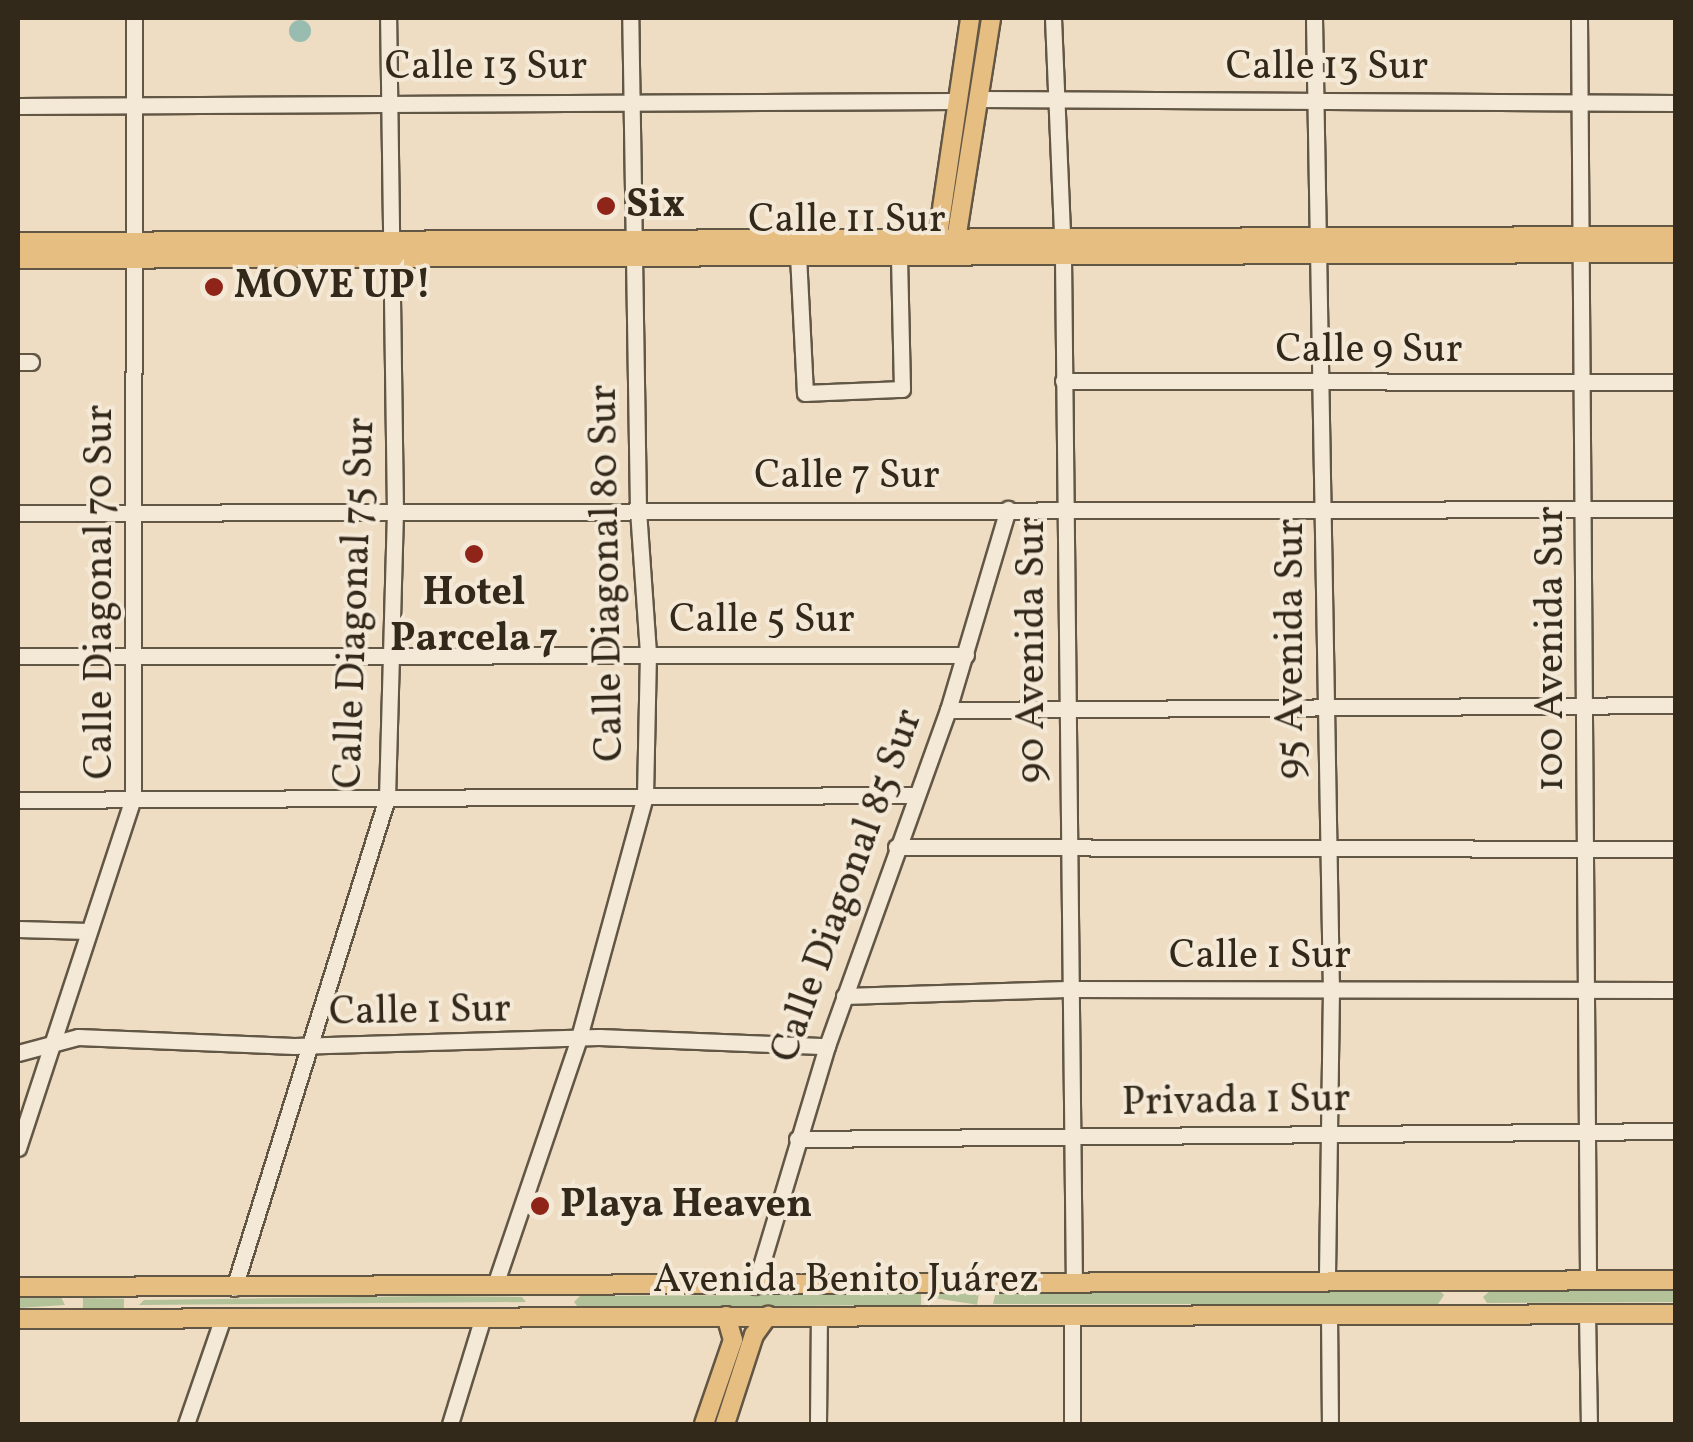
<!DOCTYPE html>
<html>
<head>
<meta charset="utf-8">
<style>
  body { margin:0 }
  #map { position:relative; width:1693px; height:1442px; overflow:hidden; background:#eeddc2; font-family:Vollkorn,serif }
  div>[style] { position:absolute }
  [style*='--x'] { left:calc(var(--x)*1px); top:calc(var(--y)*1px); width:calc(var(--w)*1px); rotate:calc(var(--a)*1deg) }
  .green>* { inset:0; background:#b3c298; transform-origin:0 0 }
  .water>* { inset:0; background:#99bcb1 }
  .round { border-radius:50% }
  .roads { filter:drop-shadow(2px 0 #625645) drop-shadow(-2px 0 #625645) drop-shadow(0 2px #625645) drop-shadow(0 -2px #625645) }
  .minor>* { height:15px; margin:-7.5px; padding:0 7.5px; transform-origin:7.5px; border-radius:7.5px; background:#f4e9d7 }
  .major>* { height:18px; margin:-9px; padding:0 9px; transform-origin:9px; border-radius:9px; background:#e7be81 }
  .dots>* { width:28px; height:28px; translate:-50% -50%; box-sizing:border-box; border:5px solid #f4e9d7; border-radius:50% }
  span { translate:-50% -50%; white-space:nowrap; text-align:center; line-height:1.15; -webkit-text-stroke:8px #f4e9d7; paint-order:stroke }
  .street-label { font-size:40px; color:#33291b }
  .poi-label { font-size:40px; color:#33291b; font-weight:700 }
  .left { translate:0 -50%; text-align:left }
  .frame { position:absolute; inset:0; border:20px solid #33291b; pointer-events:none }
</style>
</head>
<body>
<div id="map">
  <div class="green">
    <i style="clip-path:polygon(979px 18px,984px 18px,949px 224px,948px 220px)"></i>
    <i style="clip-path:polygon(1675px 1289px,1675px 1302px,1487px 1303px,1483px 1297px,1491px 1290px)"></i>
    <i style="clip-path:polygon(996px 1291px,1441px 1292px,1444px 1295px,1438px 1304px,993px 1304px)"></i>
    <i style="left:979px;top:1293px;width:12px;height:42px;rotate:99deg"></i>
    <i style="clip-path:polygon(921px 1294px,921px 1305px,578px 1307px,574px 1302px,580px 1296px)"></i>
    <i style="clip-path:polygon(431px 1296px,522px 1297px,526px 1302px,139px 1305px,144px 1300px)"></i>
    <i style="clip-path:polygon(18px 1297px,61px 1297px,65px 1305px,18px 1308px)"></i>
    <i style="left:83px;top:1298px;width:41px;height:11px;rotate:1deg"></i>
  </div>
  <div class="water">
    <i class="round" style="left:289px;top:20px;width:22px;height:22px"></i>
  </div>
  <div class="roads">
    <div class="minor">
      <i style="--x:1053;--y:18;--w:239;--a:87.6"></i>
      <i style="--x:1063;--y:257;--w:1025;--a:89.39"></i>
      <i style="--x:1314;--y:18;--w:971;--a:89"></i>
      <i style="--x:1331;--y:989;--w:292;--a:90.8"></i>
      <i style="--x:1579;--y:18;--w:1263;--a:89.59"></i>
      <i style="--x:979;--y:99;--w:697;--a:0.33"></i>
      <i style="--x:18;--y:106;--w:937;--a:-0.31"></i>
      <i style="--x:798;--y:255;--w:138;--a:87.1"></i>
      <i style="--x:805;--y:393;--w:97;--a:-2.4"></i>
      <i style="--x:902;--y:389;--w:134;--a:-91.3"></i>
      <i style="--x:18;--y:362;--w:13;--a:0"></i>
      <i style="--x:1063;--y:381;--w:613;--a:0.09"></i>
      <i style="--x:18;--y:513;--w:1658;--a:-0.14"></i>
      <i style="--x:18;--y:656;--w:948;--a:-0.06"></i>
      <i style="--x:948;--y:710;--w:728;--a:-0.39"></i>
      <i style="--x:18;--y:800;--w:894;--a:-0.32"></i>
      <i style="--x:896;--y:847;--w:780;--a:0.15"></i>
      <i style="--x:18;--y:929;--w:70;--a:1.6"></i>
      <i style="--x:844;--y:996;--w:223;--a:-1.8"></i>
      <i style="--x:1067;--y:989;--w:609;--a:0.09"></i>
      <i style="--x:18;--y:1053;--w:62;--a:-14.9"></i>
      <i style="--x:78;--y:1037;--w:216;--a:2.4"></i>
      <i style="--x:294;--y:1046;--w:305;--a:-1.7"></i>
      <i style="--x:599;--y:1037;--w:228;--a:2.3"></i>
      <i style="--x:797;--y:1139;--w:879;--a:-0.52"></i>
      <i style="--x:18;--y:1148;--w:367;--a:-71.8"></i>
      <i style="--x:133;--y:799;--w:781;--a:-89.93"></i>
      <i style="--x:495;--y:1285;--w:258;--a:-71.2"></i>
      <i style="--x:578;--y:1041;--w:254;--a:-74.7"></i>
      <i style="--x:645;--y:796;--w:143;--a:-88.8"></i>
      <i style="--x:648;--y:653;--w:144;--a:-94"></i>
      <i style="--x:638;--y:509;--w:491;--a:-90.9"></i>
      <i style="--x:755;--y:1286;--w:251;--a:-73.3"></i>
      <i style="--x:827;--y:1046;--w:357;--a:-70.2"></i>
      <i style="--x:948;--y:710;--w:210;--a:-73.4"></i>
      <i style="--x:234;--y:1288;--w:513;--a:-72.66"></i>
      <i style="--x:387;--y:798;--w:286;--a:-88.4"></i>
      <i style="--x:395;--y:512;--w:494;--a:-90.8"></i>
      <i style="--x:1329;--y:1313;--w:111;--a:89.5"></i>
      <i style="--x:1587;--y:1313;--w:111;--a:89"></i>
      <i style="--x:1072;--y:1314;--w:110;--a:90"></i>
      <i style="--x:186;--y:1424;--w:110;--a:-70.9"></i>
      <i style="--x:450;--y:1424;--w:112;--a:-72.9"></i>
      <i style="--x:818;--y:1424;--w:109;--a:-89.5"></i>
    </div>
    <div class="major">
      <i style="--x:18;--y:242;--w:1658;--a:-0.21"></i>
      <i style="--x:955;--y:246;--w:231;--a:-81"></i>
      <i style="--x:936;--y:249;--w:233;--a:-81.6"></i>
      <i style="--x:18;--y:259;--w:1658;--a:-0.21"></i>
      <i style="--x:18;--y:1287;--w:1658;--a:-0.24"></i>
      <i style="--x:18;--y:1319;--w:1658;--a:-0.17"></i>
      <i style="--x:704;--y:1424;--w:89;--a:-71"></i>
      <i style="--x:733;--y:1340;--w:25;--a:-106"></i>
      <i style="--x:725;--y:1424;--w:94;--a:-72"></i>
      <i style="--x:754;--y:1335;--w:24;--a:-54"></i>
    </div>
  </div>
  <div class="dots">
    <i style="left:606px;top:206px;background:#8f2418"></i>
    <i style="left:214px;top:287px;background:#8f2418"></i>
    <i style="left:474px;top:554px;background:#8f2418"></i>
    <i style="left:540px;top:1206px;background:#8f2418"></i>
  </div>
  <div class="street-label">
    <span style="left:486px;top:68px">Calle 13 Sur</span>
    <span style="left:1327px;top:68px">Calle 13 Sur</span>
    <span style="left:847px;top:221px">Calle 11 Sur</span>
    <span style="left:1369px;top:351px">Calle 9 Sur</span>
    <span style="left:847px;top:477px">Calle 7 Sur</span>
    <span style="left:608px;top:573px;rotate:-91deg">Calle Diagonal 80 Sur</span>
    <span style="left:101px;top:592px;rotate:-90deg">Calle Diagonal 70 Sur</span>
    <span style="left:356px;top:603px;rotate:-88deg">Calle Diagonal 75 Sur</span>
    <span style="left:762px;top:621px">Calle 5 Sur</span>
    <span style="left:1292px;top:649px;rotate:-90deg">95 Avenida Sur</span>
    <span style="left:1552px;top:649px;rotate:-90deg">100 Avenida Sur</span>
    <span style="left:1033px;top:650px;rotate:-90deg">90 Avenida Sur</span>
    <span style="left:848px;top:886px;rotate:-70deg">Calle Diagonal 85 Sur</span>
    <span style="left:1260px;top:957px">Calle 1 Sur</span>
    <span style="left:420px;top:1012px;rotate:-1deg">Calle 1 Sur</span>
    <span style="left:1236px;top:1102px;rotate:-1deg">Privada 1 Sur</span>
    <span style="left:846px;top:1281px">Avenida Benito Juárez</span>
  </div>
  <div class="poi-label">
    <span class="left" style="left:626px;top:206px">Six</span>
    <span class="left" style="left:234px;top:287px">MOVE UP!</span>
    <span style="left:474px;top:617px">Hotel<br>Parcela 7</span>
    <span class="left" style="left:560px;top:1206px">Playa Heaven</span>
  </div>
  <div class="frame"></div>
</div>
</body>
</html>
